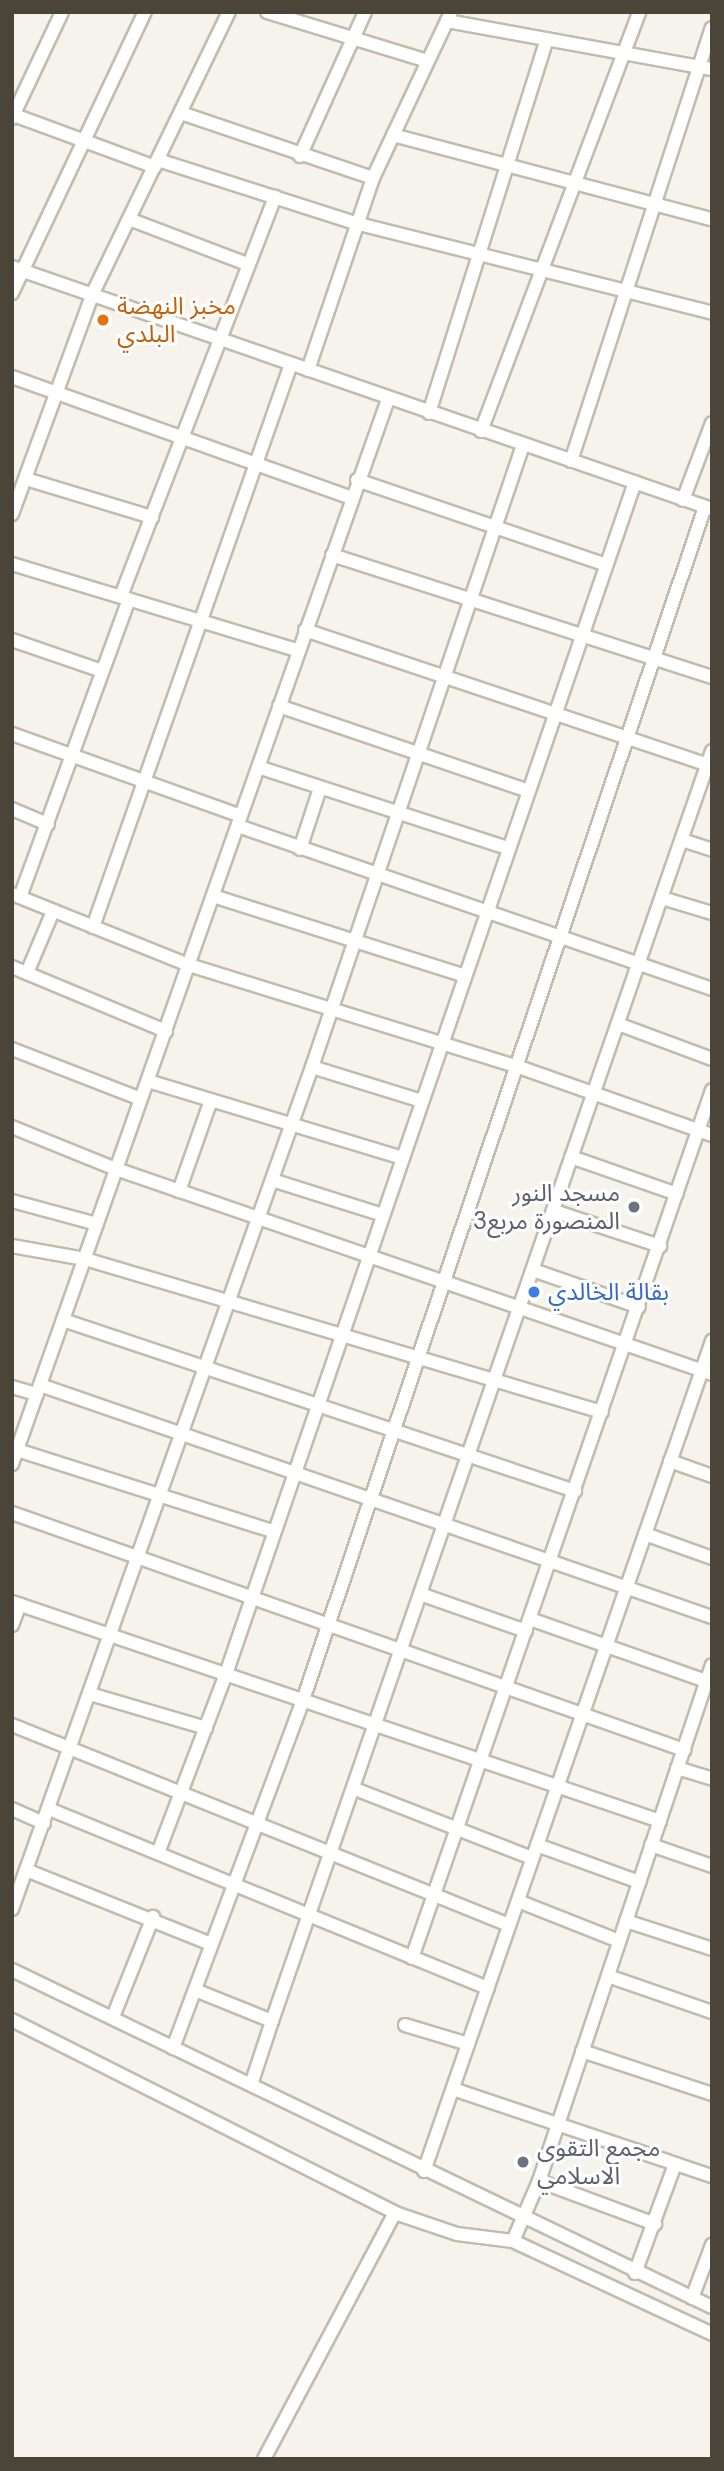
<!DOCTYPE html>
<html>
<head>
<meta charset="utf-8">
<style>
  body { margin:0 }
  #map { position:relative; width:724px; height:2471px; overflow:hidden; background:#f6f3ec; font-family:"DM Sans","Noto Sans Arabic",sans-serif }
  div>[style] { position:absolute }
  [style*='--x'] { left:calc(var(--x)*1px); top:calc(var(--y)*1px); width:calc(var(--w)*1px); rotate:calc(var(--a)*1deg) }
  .roads { filter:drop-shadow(2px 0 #c2bbae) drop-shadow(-2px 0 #c2bbae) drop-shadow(0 2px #c2bbae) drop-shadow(0 -2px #c2bbae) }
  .minor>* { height:12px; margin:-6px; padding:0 6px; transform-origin:6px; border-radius:6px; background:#fff }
  .dots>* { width:19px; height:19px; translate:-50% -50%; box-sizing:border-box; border:4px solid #fff; border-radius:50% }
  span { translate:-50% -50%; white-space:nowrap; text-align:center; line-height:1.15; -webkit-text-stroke:6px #fff; paint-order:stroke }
  .food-label { font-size:24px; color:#c56008 }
  .left { translate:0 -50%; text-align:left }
  .worship-label { font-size:24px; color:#5b616d }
  .right { translate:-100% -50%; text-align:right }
  .shop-label { font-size:24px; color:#366cbe }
  .frame { position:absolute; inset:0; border:14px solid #4b4439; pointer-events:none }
</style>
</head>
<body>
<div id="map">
  <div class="roads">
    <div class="minor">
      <i style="--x:267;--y:12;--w:167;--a:17"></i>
      <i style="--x:447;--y:21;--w:269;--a:10.3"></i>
      <i style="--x:181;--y:113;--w:203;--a:18.7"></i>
      <i style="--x:14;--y:115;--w:150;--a:20.2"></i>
      <i style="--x:12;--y:118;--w:117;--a:-64.7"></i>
      <i style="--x:393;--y:135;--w:330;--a:14.8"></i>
      <i style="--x:300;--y:156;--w:158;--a:-65.7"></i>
      <i style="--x:158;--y:160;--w:207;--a:17.7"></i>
      <i style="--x:355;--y:223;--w:368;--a:14.1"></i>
      <i style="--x:129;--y:219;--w:126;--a:20.9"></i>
      <i style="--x:12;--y:267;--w:741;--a:19.07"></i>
      <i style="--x:12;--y:293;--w:311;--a:-64.7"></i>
      <i style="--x:308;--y:370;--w:203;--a:-71.3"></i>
      <i style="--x:373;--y:178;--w:183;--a:-64.8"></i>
      <i style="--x:12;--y:377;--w:360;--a:19.6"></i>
      <i style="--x:429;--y:413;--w:392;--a:-72.5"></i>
      <i style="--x:481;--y:431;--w:448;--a:-69.3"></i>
      <i style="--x:571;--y:461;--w:455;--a:-72"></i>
      <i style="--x:26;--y:479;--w:132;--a:16.8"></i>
      <i style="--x:357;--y:480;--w:261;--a:18.8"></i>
      <i style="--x:683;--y:500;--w:82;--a:-69.4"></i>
      <i style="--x:12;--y:514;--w:233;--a:-69.9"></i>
      <i style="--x:92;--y:295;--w:314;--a:-64.2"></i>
      <i style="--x:332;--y:555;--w:399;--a:17.8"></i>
      <i style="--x:12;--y:564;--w:298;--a:16.8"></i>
      <i style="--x:121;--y:596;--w:428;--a:-68.9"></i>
      <i style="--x:305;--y:630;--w:429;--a:18.5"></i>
      <i style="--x:12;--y:640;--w:95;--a:19"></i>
      <i style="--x:279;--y:706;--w:263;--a:18.8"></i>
      <i style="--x:12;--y:734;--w:243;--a:19.7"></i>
      <i style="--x:258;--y:767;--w:263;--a:18"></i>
      <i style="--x:12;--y:809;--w:39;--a:23"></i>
      <i style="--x:238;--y:826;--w:501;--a:18.98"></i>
      <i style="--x:682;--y:840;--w:32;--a:18"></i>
      <i style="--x:300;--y:849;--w:64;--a:-71.8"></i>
      <i style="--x:12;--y:894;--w:191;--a:21.9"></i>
      <i style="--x:189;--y:965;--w:342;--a:17.2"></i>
      <i style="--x:516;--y:1066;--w:208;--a:19.4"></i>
      <i style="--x:213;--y:896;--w:264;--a:17.6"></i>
      <i style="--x:20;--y:897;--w:317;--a:-69.9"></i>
      <i style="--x:662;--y:898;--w:52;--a:16.7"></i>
      <i style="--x:93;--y:927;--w:597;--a:-70.62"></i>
      <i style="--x:12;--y:967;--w:167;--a:22.6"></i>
      <i style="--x:27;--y:973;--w:67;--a:-67.2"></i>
      <i style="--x:618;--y:1024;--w:100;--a:20.4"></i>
      <i style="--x:12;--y:1049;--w:138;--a:21.2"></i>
      <i style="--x:312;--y:1067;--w:115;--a:17.2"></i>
      <i style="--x:148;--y:1081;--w:266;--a:16.8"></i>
      <i style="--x:12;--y:1127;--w:112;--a:22"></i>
      <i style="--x:116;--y:1169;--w:630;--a:18.98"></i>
      <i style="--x:571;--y:1157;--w:112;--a:19.2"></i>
      <i style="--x:272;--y:1180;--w:116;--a:17.5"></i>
      <i style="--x:179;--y:1191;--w:96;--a:-70.6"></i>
      <i style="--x:12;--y:1201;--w:88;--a:15.1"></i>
      <i style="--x:554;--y:1211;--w:112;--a:18.3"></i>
      <i style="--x:12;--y:1246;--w:74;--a:10.1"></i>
      <i style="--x:85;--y:1259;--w:539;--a:16.49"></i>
      <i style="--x:533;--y:1270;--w:112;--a:19.2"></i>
      <i style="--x:63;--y:1320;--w:540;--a:18.47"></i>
      <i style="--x:40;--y:1385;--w:711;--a:19.05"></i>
      <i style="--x:12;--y:1387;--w:26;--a:16"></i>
      <i style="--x:17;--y:1450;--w:268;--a:17.6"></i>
      <i style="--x:670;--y:1461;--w:45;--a:19.7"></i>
      <i style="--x:12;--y:1464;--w:1129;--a:-70.55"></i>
      <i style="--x:12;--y:1513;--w:713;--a:19.43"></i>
      <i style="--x:645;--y:1534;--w:71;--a:19.7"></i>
      <i style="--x:423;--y:1595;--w:109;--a:19.3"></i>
      <i style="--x:12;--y:1602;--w:684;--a:18.67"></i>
      <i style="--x:530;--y:1619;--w:187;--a:19.4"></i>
      <i style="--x:12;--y:1625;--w:22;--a:-69"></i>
      <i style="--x:90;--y:1694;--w:121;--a:16.3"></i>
      <i style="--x:12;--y:1725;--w:536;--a:21.92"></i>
      <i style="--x:677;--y:1768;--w:37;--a:17"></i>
      <i style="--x:355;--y:1789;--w:190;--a:21.3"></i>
      <i style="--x:12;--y:1809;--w:35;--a:24"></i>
      <i style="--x:49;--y:1809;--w:474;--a:22.2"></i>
      <i style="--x:537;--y:1845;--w:109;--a:19.9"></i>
      <i style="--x:651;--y:1845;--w:65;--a:19"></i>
      <i style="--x:158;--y:1853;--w:195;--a:-69.2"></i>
      <i style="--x:227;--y:1671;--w:1257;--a:-71.06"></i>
      <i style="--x:26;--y:1870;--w:199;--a:21.8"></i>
      <i style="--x:518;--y:1901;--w:109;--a:21.6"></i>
      <i style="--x:12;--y:1909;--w:894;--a:-70.39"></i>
      <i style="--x:312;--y:1067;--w:657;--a:-71.26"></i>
      <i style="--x:626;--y:1921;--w:90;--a:18"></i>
      <i style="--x:412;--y:1958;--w:918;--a:-70.93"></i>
      <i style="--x:12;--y:1970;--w:777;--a:25.71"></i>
      <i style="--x:608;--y:1976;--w:110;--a:19.1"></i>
      <i style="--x:195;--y:1990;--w:83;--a:21.9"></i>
      <i style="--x:272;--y:2021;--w:67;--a:108.2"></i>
      <i style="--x:113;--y:2017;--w:108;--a:-68.2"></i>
      <i style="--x:12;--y:2020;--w:429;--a:26.7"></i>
      <i style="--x:395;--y:2213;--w:65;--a:18.7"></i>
      <i style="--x:457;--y:2234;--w:56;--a:7.1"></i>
      <i style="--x:513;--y:2241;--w:220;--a:25"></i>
      <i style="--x:272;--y:2021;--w:1344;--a:-70.89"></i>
      <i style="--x:405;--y:2025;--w:66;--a:16.8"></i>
      <i style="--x:173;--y:2048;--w:375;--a:-69.5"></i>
      <i style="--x:304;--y:1697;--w:1256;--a:-71.38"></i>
      <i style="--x:582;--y:2051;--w:137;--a:18.3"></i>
      <i style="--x:453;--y:2089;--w:273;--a:18.6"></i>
      <i style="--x:424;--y:2171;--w:879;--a:-70.86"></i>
      <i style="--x:539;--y:2181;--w:124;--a:20.3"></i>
      <i style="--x:513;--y:2241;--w:65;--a:-66.6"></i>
      <i style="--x:539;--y:2181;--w:544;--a:-71.47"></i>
      <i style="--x:635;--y:2273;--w:116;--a:-69.8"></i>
      <i style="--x:692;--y:2298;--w:57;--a:-69.3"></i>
      <i style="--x:264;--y:2459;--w:279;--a:-62"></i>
    </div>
  </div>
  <div class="dots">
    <i style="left:103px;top:320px;background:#e8710a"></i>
    <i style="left:634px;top:1207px;background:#6b7280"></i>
    <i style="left:534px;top:1292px;background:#3f7fe0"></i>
    <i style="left:523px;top:2162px;background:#6b7280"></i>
  </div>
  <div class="food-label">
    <span class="left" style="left:117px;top:320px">مخبز النهضة<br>البلدي</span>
  </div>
  <div class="worship-label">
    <span class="right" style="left:620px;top:1207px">مسجد النور<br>المنصورة مربع3</span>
    <span class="left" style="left:537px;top:2162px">مجمع التقوى<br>الاسلامي</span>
  </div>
  <div class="shop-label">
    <span class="left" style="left:548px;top:1292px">بقالة الخالدي</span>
  </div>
  <div class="frame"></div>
</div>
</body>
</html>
